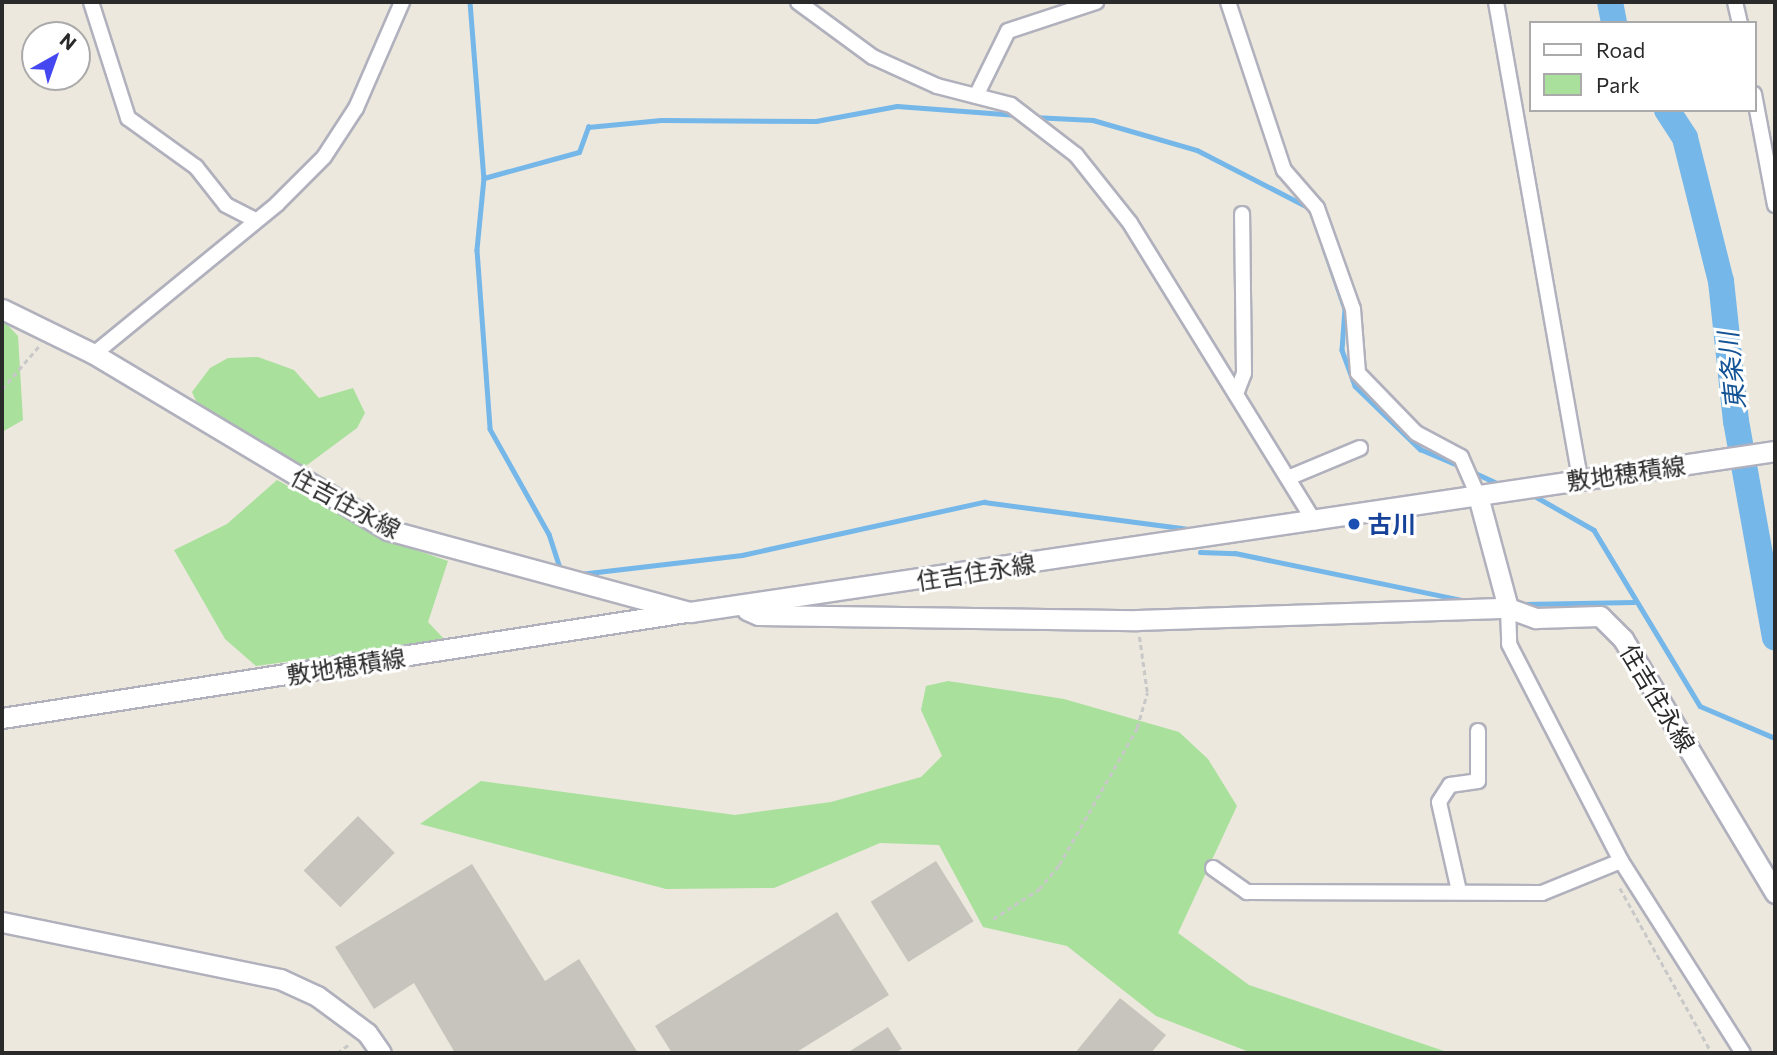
<!DOCTYPE html>
<html>
<head>
<meta charset="utf-8">
<style>
  body { margin:0 }
  #map { position:relative; width:1777px; height:1055px; overflow:hidden; background:#ece8dd; font-family:Commissioner,"Noto Sans JP",sans-serif }
  div>[style] { position:absolute }
  [style*='--x'] { left:calc(var(--x)*1px); top:calc(var(--y)*1px); width:calc(var(--w)*1px); rotate:calc(var(--a)*1deg) }
  .green>* { inset:0; background:#a8e09c }
  .stream>* { height:4.5px; margin:-2.25px; padding:0 2.25px; transform-origin:2.25px; border-radius:2.25px; background:#75b7e9 }
  .river>* { height:26px; margin:-13px; padding:0 13px; transform-origin:13px; border-radius:13px; background:#75b7e9 }
  .building>* { inset:0; background:#c7c4bd; transform-origin:0 0 }
  .path>* { height:2.5px; margin-top:-1.25px; transform-origin:0; background:repeating-linear-gradient(90deg,#c8c8c8 0 5px,transparent 0 8.5px) }
  .roads { filter:drop-shadow(2px 0 #b0b1bd) drop-shadow(-2px 0 #b0b1bd) drop-shadow(0 2px #b0b1bd) drop-shadow(0 -2px #b0b1bd) }
  .street>* { height:14px; margin:-7px; padding:0 7px; transform-origin:7px; border-radius:7px; background:#fff }
  .secondary>* { height:19px; margin:-9.5px; padding:0 9.5px; transform-origin:9.5px; border-radius:9.5px; background:#fff }
  .dots>* { width:19px; height:19px; translate:-50% -50%; box-sizing:border-box; border:4px solid #fff; border-radius:50% }
  span { translate:-50% -50%; white-space:nowrap; text-align:center; line-height:1.15; -webkit-text-stroke:6px #fff; paint-order:stroke }
  .street-label { font-size:24px; color:#2a2a2a }
  .transit-label { font-size:24px; color:#164399; font-weight:700 }
  .left { translate:0 -50%; text-align:left }
  .water-label { font-size:26px; color:#145395; font-style:italic }
  .frame { position:absolute; inset:0; border:4px solid #2a2a2a; pointer-events:none }
  .legend { position:absolute; left:1529px; top:21px; width:228px; height:91px; box-sizing:border-box; background:#fff; border:2px solid #aaa; margin:0; padding:9px 12px; list-style:none; font-size:21px; color:#2a2a2a }
  .legend li { display:flex; align-items:center; gap:14px; height:35px }
  .legend b { width:35px; border:2px solid #aaa }
  .north { position:absolute; left:21px; top:21px; width:70px; height:70px; box-sizing:border-box; background:#fff; border:2px solid #aaa; border-radius:50%; rotate:40deg; font-size:19px; font-weight:700; line-height:28px; text-align:center; color:#2a2a2a }
  .north::after { content:''; display:block; margin:auto; width:24px; height:32px; background:#4548f1; clip-path:polygon(50% 0,100% 100%,50% 72%,0 100%) }
</style>
</head>
<body>
<div id="map">
  <div class="green">
    <i style="clip-path:polygon(2px 319px,18px 336px,23px 420px,2px 432px)"></i>
    <i style="clip-path:polygon(258px 357px,294px 370px,319px 398px,353px 388px,365px 413px,357px 428px,299px 471px,201px 412px,192px 392px,210px 368px,228px 358px)"></i>
    <i style="clip-path:polygon(277px 480px,384px 539px,448px 561px,428px 622px,445px 640px,256px 666px,225px 639px,174px 550px,227px 524px)"></i>
    <i style="clip-path:polygon(948px 681px,1064px 699px,1179px 732px,1208px 759px,1237px 806px,1178px 933px,1249px 985px,1450px 1053px,1252px 1053px,1156px 1016px,1067px 946px,983px 927px,939px 845px,880px 843px,774px 888px,666px 889px,420px 824px,481px 781px,735px 815px,831px 802px,921px 777px,942px 756px,921px 710px,926px 686px)"></i>
  </div>
  <div class="stream">
    <i style="--x:470;--y:2;--w:177;--a:85.5"></i>
    <i style="--x:484;--y:178;--w:72;--a:95.6"></i>
    <i style="--x:477;--y:250;--w:179;--a:85.8"></i>
    <i style="--x:490;--y:429;--w:120;--a:60.7"></i>
    <i style="--x:549;--y:534;--w:39;--a:72"></i>
    <i style="--x:1033;--y:117;--w:60;--a:2.9"></i>
    <i style="--x:1093;--y:120;--w:108;--a:16.1"></i>
    <i style="--x:1197;--y:150;--w:123;--a:27.2"></i>
    <i style="--x:484;--y:178;--w:98;--a:-15.3"></i>
    <i style="--x:579;--y:152;--w:27;--a:-70"></i>
    <i style="--x:588;--y:127;--w:73;--a:-5.5"></i>
    <i style="--x:661;--y:120;--w:155;--a:0.4"></i>
    <i style="--x:816;--y:121;--w:82;--a:-10.5"></i>
    <i style="--x:897;--y:106;--w:120;--a:4.3"></i>
    <i style="--x:1324;--y:248;--w:65;--a:71"></i>
    <i style="--x:1345;--y:309;--w:41;--a:94.2"></i>
    <i style="--x:1342;--y:350;--w:38;--a:70"></i>
    <i style="--x:1355;--y:386;--w:91;--a:44.1"></i>
    <i style="--x:1420;--y:449;--w:43;--a:23"></i>
    <i style="--x:1471;--y:471;--w:33;--a:25"></i>
    <i style="--x:1533;--y:495;--w:70;--a:29.8"></i>
    <i style="--x:1594;--y:530;--w:205;--a:58.9"></i>
    <i style="--x:1700;--y:706;--w:82;--a:23.1"></i>
    <i style="--x:1200;--y:552;--w:35;--a:2"></i>
    <i style="--x:1235;--y:553;--w:237;--a:11.7"></i>
    <i style="--x:580;--y:574;--w:163;--a:-6.7"></i>
    <i style="--x:742;--y:555;--w:248;--a:-12.4"></i>
    <i style="--x:984;--y:502;--w:208;--a:7.5"></i>
    <i style="--x:1520;--y:604;--w:114;--a:-1"></i>
  </div>
  <div class="river">
    <i style="--x:1610;--y:2;--w:21;--a:79"></i>
    <i style="--x:1667;--y:110;--w:33;--a:57"></i>
    <i style="--x:1685;--y:138;--w:147;--a:75.9"></i>
    <i style="--x:1721;--y:281;--w:141;--a:83.9"></i>
    <i style="--x:1736;--y:421;--w:220;--a:79.8"></i>
  </div>
  <div class="building">
    <i style="left:358px;top:816px;width:52px;height:77px;rotate:45deg"></i>
    <i style="left:936px;top:861px;width:71px;height:77px;rotate:58deg"></i>
    <i style="clip-path:polygon(472px 864px,545px 981px,579px 959px,638px 1053px,455px 1053px,414px 983px,374px 1009px,335px 947px)"></i>
    <i style="clip-path:polygon(837px 912px,889px 995px,795px 1053px,672px 1053px,655px 1026px)"></i>
    <i style="clip-path:polygon(1120px 998px,1166px 1035px,1151px 1053px,1075px 1053px)"></i>
    <i style="clip-path:polygon(888px 1027px,902px 1049px,894px 1053px,847px 1053px)"></i>
  </div>
  <div class="path">
    <i style="--x:2;--y:389;--w:57;--a:-49.3"></i>
    <i style="--x:1620;--y:888;--w:189;--a:60.9"></i>
    <i style="--x:993;--y:919;--w:55;--a:-33.1"></i>
    <i style="--x:1039;--y:889;--w:31;--a:-50"></i>
    <i style="--x:1059;--y:865;--w:158;--a:-60.3"></i>
    <i style="--x:1137;--y:728;--w:37;--a:-74"></i>
    <i style="--x:1147;--y:692;--w:58;--a:-98"></i>
    <i style="--x:337;--y:1053;--w:17;--a:-36"></i>
  </div>
  <div class="roads">
    <div class="street">
      <i style="--x:91;--y:2;--w:122;--a:72.3"></i>
      <i style="--x:128;--y:118;--w:84;--a:35.8"></i>
      <i style="--x:196;--y:167;--w:48;--a:51.7"></i>
      <i style="--x:226;--y:205;--w:34;--a:27"></i>
      <i style="--x:798;--y:2;--w:93;--a:36.3"></i>
      <i style="--x:873;--y:57;--w:70;--a:24.4"></i>
      <i style="--x:937;--y:86;--w:76;--a:14.4"></i>
      <i style="--x:1011;--y:105;--w:82;--a:37.6"></i>
      <i style="--x:1076;--y:155;--w:87;--a:51.5"></i>
      <i style="--x:1130;--y:223;--w:352;--a:58.3"></i>
      <i style="--x:1228;--y:2;--w:177;--a:71.6"></i>
      <i style="--x:1284;--y:170;--w:50;--a:49"></i>
      <i style="--x:1317;--y:208;--w:107;--a:70.4"></i>
      <i style="--x:1353;--y:309;--w:64;--a:85.5"></i>
      <i style="--x:1358;--y:373;--w:83;--a:46"></i>
      <i style="--x:1416;--y:433;--w:51;--a:28.1"></i>
      <i style="--x:1461;--y:457;--w:43;--a:66.4"></i>
      <i style="--x:1496;--y:2;--w:484;--a:80"></i>
      <i style="--x:1735;--y:2;--w:22;--a:77"></i>
      <i style="--x:1754;--y:94;--w:113;--a:79.3"></i>
      <i style="--x:976;--y:96;--w:72;--a:-63.8"></i>
      <i style="--x:1008;--y:31;--w:93;--a:-18.2"></i>
      <i style="--x:94;--y:354;--w:237;--a:-39.3"></i>
      <i style="--x:277;--y:204;--w:66;--a:-45"></i>
      <i style="--x:324;--y:157;--w:59;--a:-56.9"></i>
      <i style="--x:356;--y:108;--w:116;--a:-66.5"></i>
      <i style="--x:1236;--y:394;--w:22;--a:-69"></i>
      <i style="--x:1244;--y:373;--w:159;--a:-90.7"></i>
      <i style="--x:1288;--y:478;--w:78;--a:-22.6"></i>
      <i style="--x:1508;--y:608;--w:36;--a:88"></i>
      <i style="--x:1509;--y:644;--w:244;--a:62.7"></i>
      <i style="--x:1621;--y:861;--w:227;--a:57.6"></i>
      <i style="--x:1213;--y:868;--w:42;--a:35.2"></i>
      <i style="--x:1247;--y:892;--w:295;--a:0.2"></i>
      <i style="--x:1542;--y:893;--w:85;--a:-22.1"></i>
      <i style="--x:1459;--y:891;--w:91;--a:-102.7"></i>
      <i style="--x:1439;--y:802;--w:20;--a:-57"></i>
      <i style="--x:1450;--y:785;--w:28;--a:-8"></i>
      <i style="--x:1478;--y:781;--w:50;--a:-90"></i>
    </div>
    <div class="secondary">
      <i style="--x:2;--y:309;--w:102;--a:26.1"></i>
      <i style="--x:94;--y:354;--w:343;--a:30.9"></i>
      <i style="--x:388;--y:530;--w:313;--a:15.2"></i>
      <i style="--x:690;--y:612;--w:1097;--a:-8.44"></i>
      <i style="--x:1478;--y:496;--w:116;--a:75"></i>
      <i style="--x:1508;--y:608;--w:30;--a:20"></i>
      <i style="--x:1536;--y:618;--w:64;--a:-1.8"></i>
      <i style="--x:1600;--y:616;--w:33;--a:45"></i>
      <i style="--x:1623;--y:639;--w:296;--a:59.1"></i>
      <i style="--x:747;--y:610;--w:12;--a:24"></i>
      <i style="--x:758;--y:615;--w:379;--a:0.8"></i>
      <i style="--x:1137;--y:620;--w:371;--a:-1.9"></i>
      <i style="--x:2;--y:718;--w:692;--a:-8.81"></i>
      <i style="--x:2;--y:922;--w:284;--a:11.6"></i>
      <i style="--x:280;--y:979;--w:41;--a:24.7"></i>
      <i style="--x:317;--y:996;--w:62;--a:36.5"></i>
      <i style="--x:367;--y:1033;--w:24;--a:55"></i>
    </div>
  </div>
  <div class="dots">
    <i style="left:1354px;top:524px;background:#1a4fb4"></i>
  </div>
  <div class="street-label">
    <span style="left:1626px;top:473px;rotate:-8deg">敷地穂積線</span>
    <span style="left:346px;top:503px;rotate:28deg">住吉住永線</span>
    <span style="left:976px;top:572px;rotate:-9deg">住吉住永線</span>
    <span style="left:346px;top:666px;rotate:-9deg">敷地穂積線</span>
    <span style="left:1658px;top:698px;rotate:59deg">住吉住永線</span>
  </div>
  <div class="transit-label">
    <span class="left" style="left:1368px;top:524px">古川</span>
  </div>
  <div class="water-label">
    <span style="left:1731px;top:371px;rotate:-96deg">東条川</span>
  </div>
  <div class="frame"></div>
  <ul class="legend">
  <li><b style="height:9px;background:#fff"></b>Road</li>
  <li><b style="height:19px;background:#a8e09c"></b>Park</li>
  </ul>
  <div class="north">N</div>
</div>
</body>
</html>
